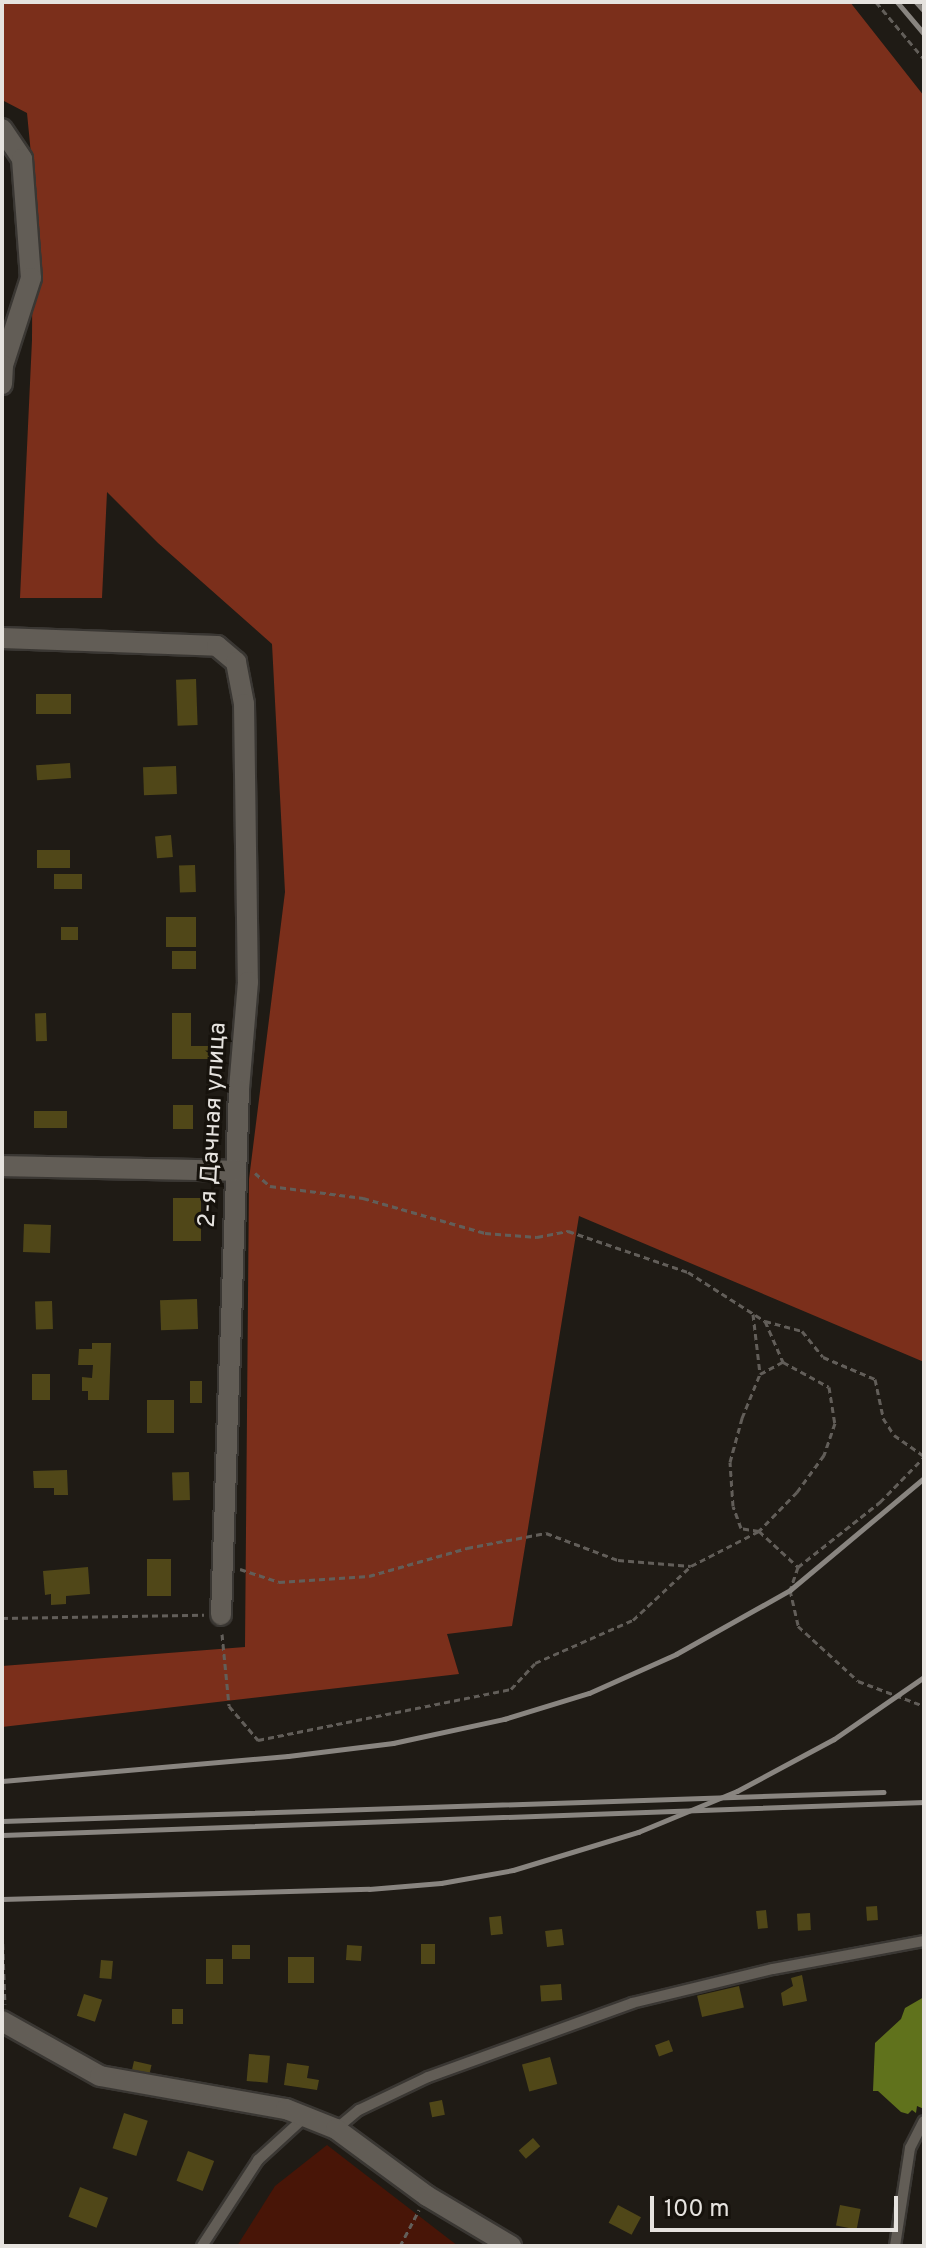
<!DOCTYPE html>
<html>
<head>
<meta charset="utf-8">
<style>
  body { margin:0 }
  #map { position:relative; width:926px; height:2248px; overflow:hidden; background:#1f1b15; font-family:Overpass,sans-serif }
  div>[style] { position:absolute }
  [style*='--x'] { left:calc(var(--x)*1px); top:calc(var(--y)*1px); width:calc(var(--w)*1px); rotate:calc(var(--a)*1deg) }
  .green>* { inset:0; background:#481507 }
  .forest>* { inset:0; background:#7b2f1b }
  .water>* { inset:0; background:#60721c }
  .building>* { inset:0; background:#504718; transform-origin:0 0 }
  .path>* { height:3px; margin-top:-1.5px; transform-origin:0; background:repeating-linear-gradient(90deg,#625e59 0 6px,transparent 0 10px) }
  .roads { filter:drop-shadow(2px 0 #3a3733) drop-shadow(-2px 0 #3a3733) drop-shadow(0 2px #3a3733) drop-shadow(0 -2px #3a3733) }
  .lane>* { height:10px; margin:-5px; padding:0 5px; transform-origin:5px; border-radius:5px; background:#625d56 }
  .street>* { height:20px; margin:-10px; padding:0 10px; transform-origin:10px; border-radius:10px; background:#625d56 }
  .rail>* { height:5px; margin:-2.5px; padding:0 2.5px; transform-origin:2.5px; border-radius:2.5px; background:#898580 }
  span { translate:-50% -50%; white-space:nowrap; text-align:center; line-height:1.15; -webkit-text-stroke:6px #16120c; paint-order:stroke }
  .street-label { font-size:24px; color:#e6e3df }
  .frame { position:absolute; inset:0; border:4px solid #e6e3df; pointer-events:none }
  .scale { position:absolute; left:650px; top:2196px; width:248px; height:36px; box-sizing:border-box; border:4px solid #e6e3df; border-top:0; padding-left:10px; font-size:24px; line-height:28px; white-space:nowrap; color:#e6e3df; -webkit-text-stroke:6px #16120c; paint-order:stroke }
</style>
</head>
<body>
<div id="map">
  <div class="green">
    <i style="clip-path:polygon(327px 2145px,458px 2246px,237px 2246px,275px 2186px)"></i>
  </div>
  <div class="forest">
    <i style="clip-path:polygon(2px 2px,850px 2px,924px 96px,924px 1362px,579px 1216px,512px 1626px,447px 1634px,459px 1674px,2px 1727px,2px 1666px,245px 1647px,249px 1179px,285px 892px,272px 644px,158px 543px,107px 492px,102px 598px,20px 598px,32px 340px,33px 175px,27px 113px,2px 100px)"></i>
  </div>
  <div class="water">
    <i style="clip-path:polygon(924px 1997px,924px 2109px,917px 2106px,916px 2113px,912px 2110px,908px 2114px,901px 2112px,878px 2091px,873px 2091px,875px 2043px,901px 2019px,905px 2008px)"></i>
  </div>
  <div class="building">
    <i style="left:196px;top:679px;width:46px;height:20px;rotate:88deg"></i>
    <i style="left:71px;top:694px;width:20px;height:35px;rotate:90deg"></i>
    <i style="left:70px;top:763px;width:15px;height:34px;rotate:86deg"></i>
    <i style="left:176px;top:766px;width:28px;height:33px;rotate:88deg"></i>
    <i style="left:171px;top:835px;width:22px;height:16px;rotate:85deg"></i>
    <i style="left:70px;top:850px;width:18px;height:33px;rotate:90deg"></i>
    <i style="left:195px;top:865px;width:27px;height:16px;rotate:88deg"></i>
    <i style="left:54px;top:874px;width:28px;height:15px"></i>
    <i style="left:166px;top:917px;width:30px;height:30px"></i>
    <i style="left:61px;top:927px;width:17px;height:13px"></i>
    <i style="left:196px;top:951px;width:18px;height:24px;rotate:90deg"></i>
    <i style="left:46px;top:1013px;width:28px;height:11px;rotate:88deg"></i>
    <i style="clip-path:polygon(172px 1013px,191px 1013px,191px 1046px,209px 1046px,209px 1059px,172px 1059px)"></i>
    <i style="left:173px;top:1105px;width:20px;height:24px"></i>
    <i style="left:67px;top:1111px;width:17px;height:33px;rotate:90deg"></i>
    <i style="left:173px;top:1198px;width:28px;height:43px"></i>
    <i style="left:24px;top:1224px;width:27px;height:28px;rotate:2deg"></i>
    <i style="left:197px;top:1299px;width:30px;height:37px;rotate:88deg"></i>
    <i style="left:52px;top:1301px;width:28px;height:17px;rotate:88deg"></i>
    <i style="clip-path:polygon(92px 1343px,111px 1343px,109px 1400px,88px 1400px,88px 1391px,82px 1391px,82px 1377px,92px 1378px,93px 1365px,78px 1365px,79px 1349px,92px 1349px)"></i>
    <i style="left:32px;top:1374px;width:18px;height:26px"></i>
    <i style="left:202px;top:1381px;width:22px;height:12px;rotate:90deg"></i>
    <i style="left:147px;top:1400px;width:27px;height:33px"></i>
    <i style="clip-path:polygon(67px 1470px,68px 1495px,54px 1495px,54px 1488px,34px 1488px,33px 1471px)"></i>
    <i style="left:189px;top:1472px;width:28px;height:17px;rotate:88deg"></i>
    <i style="left:147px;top:1559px;width:24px;height:37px"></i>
    <i style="clip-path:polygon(88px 1567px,90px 1594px,66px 1596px,66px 1604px,51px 1605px,51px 1594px,45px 1595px,43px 1571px)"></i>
    <i style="left:877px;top:1906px;width:14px;height:11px;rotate:86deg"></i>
    <i style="left:766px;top:1910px;width:18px;height:10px;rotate:84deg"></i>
    <i style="left:810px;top:1913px;width:17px;height:13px;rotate:87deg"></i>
    <i style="left:501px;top:1916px;width:18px;height:12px;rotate:84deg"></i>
    <i style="left:562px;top:1929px;width:16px;height:17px;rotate:83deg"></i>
    <i style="left:421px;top:1944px;width:14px;height:20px"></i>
    <i style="left:232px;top:1945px;width:18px;height:14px"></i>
    <i style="left:347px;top:1945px;width:15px;height:15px;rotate:4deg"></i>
    <i style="left:314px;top:1957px;width:26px;height:26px;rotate:90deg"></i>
    <i style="left:206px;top:1959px;width:17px;height:25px"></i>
    <i style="left:101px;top:1960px;width:12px;height:18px;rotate:5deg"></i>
    <i style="clip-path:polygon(802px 1975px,807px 2001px,783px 2006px,781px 1993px,793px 1986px,791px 1978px)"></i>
    <i style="left:561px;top:1984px;width:16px;height:21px;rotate:86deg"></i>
    <i style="left:739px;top:1986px;width:22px;height:43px;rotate:77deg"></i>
    <i style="left:84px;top:1994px;width:19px;height:23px;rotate:18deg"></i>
    <i style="left:172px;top:2009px;width:11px;height:15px"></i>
    <i style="left:669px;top:2040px;width:12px;height:15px;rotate:70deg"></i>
    <i style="left:249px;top:2054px;width:21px;height:27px;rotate:5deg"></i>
    <i style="left:550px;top:2057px;width:28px;height:29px;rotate:75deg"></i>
    <i style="left:134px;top:2061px;width:18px;height:14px;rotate:13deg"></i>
    <i style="clip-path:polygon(287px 2063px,309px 2066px,307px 2078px,319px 2080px,317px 2090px,284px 2085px)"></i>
    <i style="left:442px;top:2100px;width:15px;height:13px;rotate:79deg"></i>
    <i style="left:124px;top:2113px;width:25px;height:37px;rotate:18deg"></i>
    <i style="left:533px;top:2138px;width:11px;height:19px;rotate:49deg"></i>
    <i style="left:188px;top:2151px;width:28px;height:32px;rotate:21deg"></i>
    <i style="left:80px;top:2187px;width:30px;height:32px;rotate:21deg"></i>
    <i style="left:618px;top:2205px;width:26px;height:20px;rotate:28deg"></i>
    <i style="left:840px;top:2205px;width:21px;height:21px;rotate:11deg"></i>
  </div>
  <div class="path">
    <i style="--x:876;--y:2;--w:75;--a:49.9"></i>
    <i style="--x:255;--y:1173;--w:20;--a:41"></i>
    <i style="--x:270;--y:1186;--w:94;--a:7.4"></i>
    <i style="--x:363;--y:1198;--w:127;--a:16"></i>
    <i style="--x:485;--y:1233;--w:52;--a:4.4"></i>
    <i style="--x:537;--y:1237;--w:32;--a:-11"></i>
    <i style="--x:568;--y:1231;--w:127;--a:18.9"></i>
    <i style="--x:688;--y:1272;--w:91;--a:32.5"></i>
    <i style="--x:765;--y:1321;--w:38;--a:15"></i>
    <i style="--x:802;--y:1331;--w:33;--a:51"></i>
    <i style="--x:823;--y:1357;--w:56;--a:22.9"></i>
    <i style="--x:875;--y:1379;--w:40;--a:78"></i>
    <i style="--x:883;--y:1418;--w:20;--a:57"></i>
    <i style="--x:894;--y:1435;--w:37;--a:35"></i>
    <i style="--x:753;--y:1314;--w:60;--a:83.3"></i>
    <i style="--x:765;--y:1321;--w:45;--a:66.3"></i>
    <i style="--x:783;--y:1362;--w:52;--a:28.5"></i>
    <i style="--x:829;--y:1387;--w:36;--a:81"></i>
    <i style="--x:835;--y:1423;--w:34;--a:109"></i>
    <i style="--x:824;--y:1455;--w:46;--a:126.1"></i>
    <i style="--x:797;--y:1492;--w:54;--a:134.3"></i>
    <i style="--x:759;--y:1531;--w:18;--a:-171"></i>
    <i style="--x:741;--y:1528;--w:23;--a:-110"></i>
    <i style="--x:733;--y:1506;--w:44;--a:-93.9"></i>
    <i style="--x:730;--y:1462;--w:46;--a:-74.7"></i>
    <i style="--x:742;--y:1418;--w:48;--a:-67.8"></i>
    <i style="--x:760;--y:1374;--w:26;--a:-28"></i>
    <i style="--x:798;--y:1567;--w:105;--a:-38.4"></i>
    <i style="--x:880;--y:1502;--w:63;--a:-45.6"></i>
    <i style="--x:240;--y:1569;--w:41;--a:18.4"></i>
    <i style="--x:279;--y:1582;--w:90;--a:-3.8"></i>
    <i style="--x:369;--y:1576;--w:102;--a:-15.9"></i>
    <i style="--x:467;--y:1548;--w:80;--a:-10.8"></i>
    <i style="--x:546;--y:1533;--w:77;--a:20.6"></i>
    <i style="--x:618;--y:1560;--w:73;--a:4.7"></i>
    <i style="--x:2;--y:1618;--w:202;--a:-0.9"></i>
    <i style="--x:222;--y:1634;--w:72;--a:84.4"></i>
    <i style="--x:229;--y:1706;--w:45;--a:49.5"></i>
    <i style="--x:258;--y:1740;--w:258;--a:-11.4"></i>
    <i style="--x:511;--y:1689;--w:35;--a:-47"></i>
    <i style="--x:535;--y:1663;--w:107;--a:-23.7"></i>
    <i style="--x:633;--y:1620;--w:79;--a:-43"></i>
    <i style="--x:691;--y:1566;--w:76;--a:-27.2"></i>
    <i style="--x:759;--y:1531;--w:53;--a:42.7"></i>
    <i style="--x:798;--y:1567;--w:24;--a:109"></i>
    <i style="--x:790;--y:1590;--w:37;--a:77"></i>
    <i style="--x:798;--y:1626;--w:81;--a:42.5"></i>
    <i style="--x:858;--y:1681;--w:71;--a:20.7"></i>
    <i style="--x:2;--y:1924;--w:80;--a:87.9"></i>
    <i style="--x:400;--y:2246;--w:41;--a:-62.2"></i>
  </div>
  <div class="roads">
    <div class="lane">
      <i style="--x:336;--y:2129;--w:30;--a:-40"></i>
      <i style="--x:359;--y:2110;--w:76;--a:-25.6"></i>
      <i style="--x:428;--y:2077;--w:217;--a:-19.9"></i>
      <i style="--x:632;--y:2003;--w:145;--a:-13.6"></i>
      <i style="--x:773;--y:1969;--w:154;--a:-10.5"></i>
      <i style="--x:202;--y:2246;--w:103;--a:-56.9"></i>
      <i style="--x:258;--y:2160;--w:65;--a:-42.5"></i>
      <i style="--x:895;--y:2246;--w:99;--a:-81.3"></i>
      <i style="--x:910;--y:2148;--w:30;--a:-63"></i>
    </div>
    <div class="street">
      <i style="--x:2;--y:129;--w:36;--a:56"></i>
      <i style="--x:22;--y:159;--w:119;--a:85.7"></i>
      <i style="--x:31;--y:278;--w:91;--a:107.8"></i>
      <i style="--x:3;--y:365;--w:19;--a:93"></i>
      <i style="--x:2;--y:638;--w:215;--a:2.1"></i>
      <i style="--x:217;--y:646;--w:25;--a:40"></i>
      <i style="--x:236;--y:662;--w:43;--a:79.2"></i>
      <i style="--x:244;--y:704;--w:278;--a:89.2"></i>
      <i style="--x:248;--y:982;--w:107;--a:94.8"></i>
      <i style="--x:239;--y:1089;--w:526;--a:91.96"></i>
      <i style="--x:2;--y:1166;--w:234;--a:1.2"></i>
      <i style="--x:2;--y:2021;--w:112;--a:29.3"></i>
      <i style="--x:100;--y:2076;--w:189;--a:10.1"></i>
      <i style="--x:286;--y:2109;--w:54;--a:21.8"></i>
      <i style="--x:336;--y:2129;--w:113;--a:36.4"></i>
      <i style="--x:427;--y:2196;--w:98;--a:30.8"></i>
    </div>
  </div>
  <div class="rail">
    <i style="--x:897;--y:2;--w:42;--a:49.8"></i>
    <i style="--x:916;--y:2;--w:12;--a:48"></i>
    <i style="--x:2;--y:1781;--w:287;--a:-5"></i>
    <i style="--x:288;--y:1756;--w:106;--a:-7.1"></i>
    <i style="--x:393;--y:1743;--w:114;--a:-12.2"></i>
    <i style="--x:504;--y:1719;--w:89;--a:-17"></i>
    <i style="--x:589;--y:1693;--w:95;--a:-24.1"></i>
    <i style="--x:676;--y:1654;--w:131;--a:-29.3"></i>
    <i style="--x:790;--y:1590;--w:175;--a:-39.9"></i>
    <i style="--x:2;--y:1821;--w:882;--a:-1.88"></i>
    <i style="--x:2;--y:1835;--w:923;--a:-2.05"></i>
    <i style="--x:2;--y:1899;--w:367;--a:-1.6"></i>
    <i style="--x:369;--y:1889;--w:72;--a:-4.8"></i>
    <i style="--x:441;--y:1883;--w:73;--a:-10.2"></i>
    <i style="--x:513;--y:1870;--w:131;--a:-16.9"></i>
    <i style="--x:638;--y:1832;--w:107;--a:-22.5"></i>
    <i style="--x:737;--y:1791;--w:110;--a:-28.2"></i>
    <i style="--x:834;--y:1739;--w:109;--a:-34.6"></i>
  </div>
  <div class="street-label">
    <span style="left:214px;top:1125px;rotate:-87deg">2-я Дачная улица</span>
  </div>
  <div class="frame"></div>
  <div class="scale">100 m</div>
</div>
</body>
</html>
